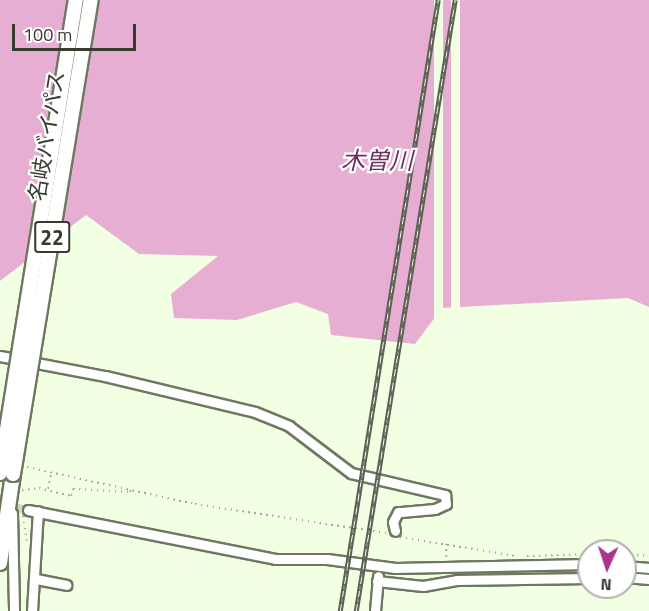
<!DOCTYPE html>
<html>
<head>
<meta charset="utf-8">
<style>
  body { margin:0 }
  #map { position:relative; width:649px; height:611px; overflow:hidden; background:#f3ffe3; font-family:"Titillium Web","Noto Sans JP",sans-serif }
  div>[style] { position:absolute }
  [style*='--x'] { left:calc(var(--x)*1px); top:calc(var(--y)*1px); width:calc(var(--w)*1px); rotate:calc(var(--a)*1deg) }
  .water>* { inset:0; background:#e6aed2 }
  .pier>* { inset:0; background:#f3ffe3; transform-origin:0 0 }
  .minor-tunnel>* { height:9px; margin-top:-4.5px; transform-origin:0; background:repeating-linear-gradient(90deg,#cdd8bf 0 9px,transparent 0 13.5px) }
  .path>* { height:1.5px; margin-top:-0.75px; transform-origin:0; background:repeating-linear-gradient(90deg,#9ea792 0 1.5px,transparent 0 6px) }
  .roads { filter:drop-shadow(2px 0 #6e7860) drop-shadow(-2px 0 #6e7860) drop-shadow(0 2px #6e7860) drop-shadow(0 -2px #6e7860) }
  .minor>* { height:9px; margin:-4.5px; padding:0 4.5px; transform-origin:4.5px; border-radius:4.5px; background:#fff }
  .highway>* { height:14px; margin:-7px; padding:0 7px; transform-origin:7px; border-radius:7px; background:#fff }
  .rail>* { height:4.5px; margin-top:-2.25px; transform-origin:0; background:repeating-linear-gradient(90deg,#fff 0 7px,#5a6152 0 14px); box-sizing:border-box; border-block:2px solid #5a6152 }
  .bridges { filter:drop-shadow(2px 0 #6e7860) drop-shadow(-2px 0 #6e7860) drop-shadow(0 2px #6e7860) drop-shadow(0 -2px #6e7860) }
  .highway-bridge>* { height:14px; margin:-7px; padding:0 7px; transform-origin:7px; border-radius:7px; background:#fff }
  span { translate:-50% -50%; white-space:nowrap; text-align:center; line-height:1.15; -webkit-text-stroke:4.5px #fff; paint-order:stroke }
  .shield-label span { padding:2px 4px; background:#fff; border:2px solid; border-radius:4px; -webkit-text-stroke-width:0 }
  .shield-label { font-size:21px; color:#363b30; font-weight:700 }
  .street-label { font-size:22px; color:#363b30 }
  .water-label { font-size:24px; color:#6f2e5b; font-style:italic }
  .north { position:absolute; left:577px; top:539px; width:60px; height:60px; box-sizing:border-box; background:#fff; border:2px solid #afb1ac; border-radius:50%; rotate:183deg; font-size:16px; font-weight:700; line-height:24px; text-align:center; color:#363b30 }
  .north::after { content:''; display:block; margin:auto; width:21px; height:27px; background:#aa348b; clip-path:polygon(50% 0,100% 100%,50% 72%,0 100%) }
  .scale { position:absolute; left:12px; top:24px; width:124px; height:27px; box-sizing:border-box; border:3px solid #363b30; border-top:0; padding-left:8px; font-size:18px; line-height:21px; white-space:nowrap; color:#363b30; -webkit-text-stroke:4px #fff; paint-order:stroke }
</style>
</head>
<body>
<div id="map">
  <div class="water">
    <i style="clip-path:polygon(0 0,649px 0,649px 307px,628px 298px,442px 308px,415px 344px,331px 335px,328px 314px,296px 302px,237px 320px,174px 318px,171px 294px,218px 256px,139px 254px,86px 215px,0 281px)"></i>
  </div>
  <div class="pier">
    <i style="left:434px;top:0;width:9px;height:347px"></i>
    <i style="left:451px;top:0;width:9px;height:349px"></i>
  </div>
  <div class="minor-tunnel">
    <i style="--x:0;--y:504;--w:29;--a:12"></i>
  </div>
  <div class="path">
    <i style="--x:27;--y:467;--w:172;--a:12.4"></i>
    <i style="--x:195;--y:504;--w:194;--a:8.6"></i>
    <i style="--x:48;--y:489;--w:16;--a:-79"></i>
    <i style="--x:22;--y:490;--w:17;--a:-7"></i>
    <i style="--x:39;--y:488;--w:33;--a:14"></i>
    <i style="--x:71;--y:496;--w:7;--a:-74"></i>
    <i style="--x:73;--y:489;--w:57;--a:3"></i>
    <i style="--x:130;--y:492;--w:3;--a:-72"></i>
    <i style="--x:23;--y:516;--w:25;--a:81"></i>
    <i style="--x:400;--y:537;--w:118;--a:9.3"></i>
    <i style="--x:625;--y:555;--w:24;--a:2"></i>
    <i style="--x:527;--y:556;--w:62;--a:-1.8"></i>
    <i style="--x:446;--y:557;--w:13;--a:-90"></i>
  </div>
  <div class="roads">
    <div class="minor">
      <i style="--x:0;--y:356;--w:107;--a:10.8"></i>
      <i style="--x:105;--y:376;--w:154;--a:13.5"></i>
      <i style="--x:255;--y:412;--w:37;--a:22"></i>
      <i style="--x:289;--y:426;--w:78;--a:37.2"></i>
      <i style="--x:351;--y:473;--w:97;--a:13.2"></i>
      <i style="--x:445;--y:495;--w:9;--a:84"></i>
      <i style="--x:446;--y:504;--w:12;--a:156"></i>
      <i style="--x:435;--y:509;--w:37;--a:175"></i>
      <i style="--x:398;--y:512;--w:11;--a:117"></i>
      <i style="--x:393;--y:522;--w:9;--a:77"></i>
      <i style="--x:28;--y:510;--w:252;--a:11.2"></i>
      <i style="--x:275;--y:559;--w:52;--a:0"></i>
      <i style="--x:327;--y:559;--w:69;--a:7.5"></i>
      <i style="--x:395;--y:568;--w:194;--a:-1.2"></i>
      <i style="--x:12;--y:513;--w:98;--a:88.8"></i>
      <i style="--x:625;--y:566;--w:24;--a:5"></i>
      <i style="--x:625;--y:577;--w:24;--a:5"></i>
      <i style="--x:36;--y:579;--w:31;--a:11"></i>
      <i style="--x:377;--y:581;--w:46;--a:6.2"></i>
      <i style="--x:423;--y:586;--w:35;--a:-10"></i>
      <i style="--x:457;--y:580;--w:132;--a:-0.9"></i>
      <i style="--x:32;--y:611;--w:100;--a:-86.6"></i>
      <i style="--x:375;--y:611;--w:35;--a:-85"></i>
    </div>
    <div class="highway">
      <i style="--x:0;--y:563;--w:90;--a:-81.7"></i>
    </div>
  </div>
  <div class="rail">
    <i style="--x:340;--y:611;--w:619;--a:-80.89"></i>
    <i style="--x:356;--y:611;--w:619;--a:-80.8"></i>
  </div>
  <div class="bridges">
    <div class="highway-bridge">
      <i style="--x:0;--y:473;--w:479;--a:-80.9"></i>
      <i style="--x:13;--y:474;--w:480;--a:-80.7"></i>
    </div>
  </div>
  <div class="shield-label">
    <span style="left:52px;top:237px">22</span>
  </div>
  <div class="street-label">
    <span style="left:47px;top:136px;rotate:-81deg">名岐バイパス</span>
  </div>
  <div class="water-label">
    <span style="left:377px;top:161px">木曽川</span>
  </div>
  <div class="north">N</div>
  <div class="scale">100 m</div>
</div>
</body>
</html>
